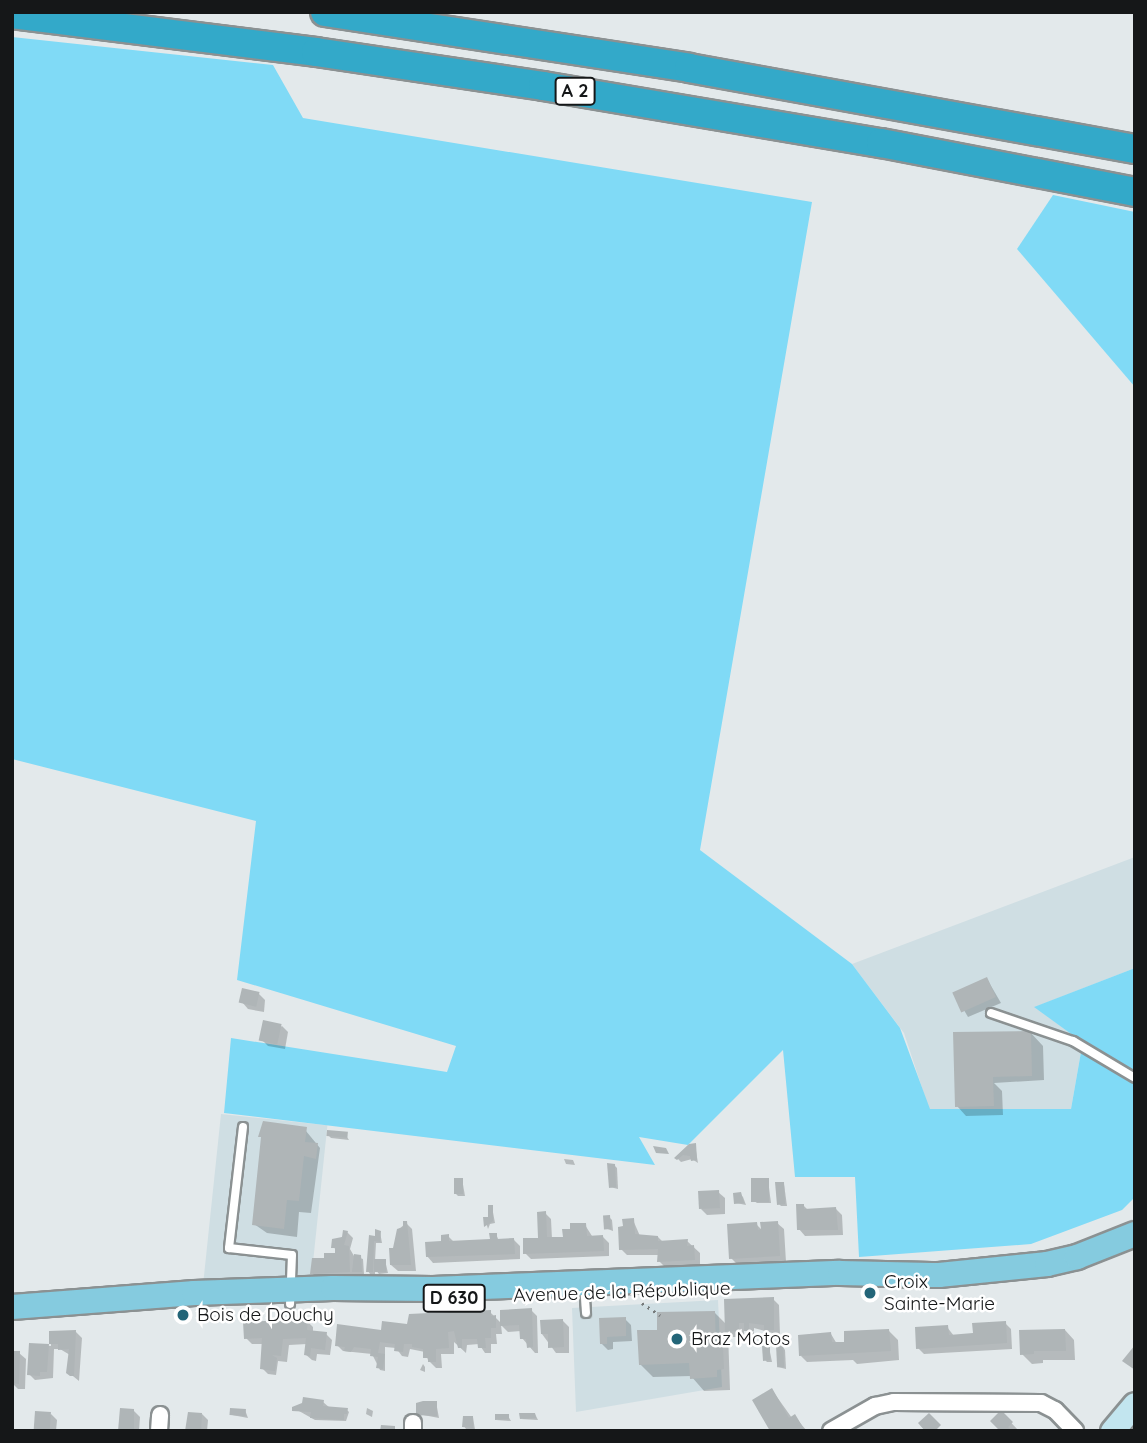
<!DOCTYPE html>
<html>
<head>
<meta charset="utf-8">
<style>
  body { margin:0 }
  #map { position:relative; width:1147px; height:1443px; overflow:hidden; background:#e3e9eb; font-family:Quicksand,sans-serif }
  div>[style] { position:absolute }
  [style*='--x'] { left:calc(var(--x)*1px); top:calc(var(--y)*1px); width:calc(var(--w)*1px); rotate:calc(var(--a)*1deg) }
  .built>* { inset:0; background:#cfdee3; transform-origin:0 0 }
  .green>* { inset:0; background:#80daf6 }
  .shadow>* { inset:0; background:#0003 }
  .building>* { inset:0; background:#afb5b7; transform-origin:0 0 }
  .path>* { height:2.5px; margin-top:-1.25px; transform-origin:0; background:repeating-linear-gradient(90deg,#767a7b 0 2px,transparent 0 7px) }
  .roads { filter:drop-shadow(2px 0 #8b9192) drop-shadow(-2px 0 #8b9192) drop-shadow(0 2px #8b9192) drop-shadow(0 -2px #8b9192) }
  .lane>* { height:8px; margin:-4px; padding:0 4px; transform-origin:4px; border-radius:4px; background:#fff }
  .street>* { height:16px; margin:-8px; padding:0 8px; transform-origin:8px; border-radius:8px; background:#fff }
  .secondary>* { height:23px; margin:-11.5px; padding:0 11.5px; transform-origin:11.5px; border-radius:11.5px; background:#c2e5ef }
  .primary>* { height:24px; margin:-12px; padding:0 12px; transform-origin:12px; border-radius:12px; background:#85cbdf }
  .highway>* { height:28px; margin:-14px; padding:0 14px; transform-origin:14px; border-radius:14px; background:#33a9c9 }
  .dots>* { width:19px; height:19px; translate:-50% -50%; box-sizing:border-box; border:4px solid #fff; border-radius:50% }
  span { translate:-50% -50%; white-space:nowrap; text-align:center; line-height:1.15; -webkit-text-stroke:5px #fff; paint-order:stroke }
  .shield-label span { padding:2px 5px; background:#fff; border:2px solid; border-radius:5px; -webkit-text-stroke-width:0 }
  .shield-label { font-size:18px; color:#151718; font-weight:700 }
  .poi-label { font-size:19px; color:#151718 }
  .left { translate:0 -50%; text-align:left }
  .street-label { font-size:19px; color:#151718 }
  .frame { position:absolute; inset:0; border:14px solid #151718; pointer-events:none }
</style>
</head>
<body>
<div id="map">
  <div class="built">
    <i style="clip-path:polygon(1135px 857px,1135px 968px,1035px 1007px,1078px 1039px,1081px 1052px,1071px 1109px,929px 1109px,904px 1033px,852px 964px)"></i>
    <i style="left:221px;top:1114px;width:107px;height:172px;rotate:6deg"></i>
    <i style="clip-path:polygon(718px 1300px,722px 1387px,576px 1412px,572px 1308px)"></i>
  </div>
  <div class="green">
    <i style="clip-path:polygon(12px 37px,273px 65px,303px 118px,812px 202px,700px 850px,852px 964px,900px 1028px,930px 1109px,1071px 1109px,1081px 1052px,1078px 1039px,1034px 1007px,1135px 968px,1135px 1197px,1122px 1210px,1031px 1244px,859px 1257px,855px 1177px,795px 1177px,783px 1050px,688px 1145px,639px 1137px,655px 1165px,224px 1113px,231px 1038px,447px 1072px,456px 1046px,237px 980px,256px 821px,12px 759px)"></i>
    <i style="clip-path:polygon(1053px 195px,1135px 212px,1135px 387px,1017px 249px)"></i>
  </div>
  <div class="shadow">
    <i style="clip-path:polygon(987px 979px,1001px 1003px,968px 1017px,954px 993px)"></i>
    <i style="clip-path:polygon(259px 994px,265px 1000px,264px 1012px,248px 1009px,242px 1002px)"></i>
    <i style="clip-path:polygon(282px 1026px,288px 1032px,285px 1049px,268px 1046px,262px 1040px)"></i>
    <i style="clip-path:polygon(1030px 1032px,1043px 1046px,1044px 1080px,994px 1083px,1002px 1091px,1003px 1115px,966px 1116px,957px 1106px)"></i>
    <i style="clip-path:polygon(306px 1131px,320px 1148px,311px 1213px,299px 1212px,297px 1237px,267px 1233px,254px 1224px)"></i>
    <i style="clip-path:polygon(328px 1135px,347px 1137px,349px 1140px,331px 1138px)"></i>
    <i style="clip-path:polygon(695px 1145px,698px 1163px,692px 1159px,681px 1162px,677px 1158px)"></i>
    <i style="clip-path:polygon(564px 1159px,573px 1160px,575px 1165px,566px 1164px)"></i>
    <i style="clip-path:polygon(614px 1165px,617px 1168px,618px 1189px,610px 1187px)"></i>
    <i style="clip-path:polygon(462px 1179px,465px 1196px,458px 1196px,456px 1194px)"></i>
    <i style="clip-path:polygon(768px 1180px,771px 1203px,757px 1203px,754px 1201px)"></i>
    <i style="clip-path:polygon(784px 1184px,787px 1206px,781px 1206px,779px 1204px)"></i>
    <i style="clip-path:polygon(718px 1192px,725px 1198px,725px 1214px,707px 1215px,701px 1209px)"></i>
    <i style="clip-path:polygon(740px 1194px,743px 1197px,746px 1205px,736px 1203px)"></i>
    <i style="clip-path:polygon(803px 1205px,808px 1210px,836px 1209px,842px 1215px,843px 1235px,805px 1236px,799px 1229px)"></i>
    <i style="clip-path:polygon(492px 1207px,495px 1223px,490px 1224px,488px 1229px,485px 1219px,490px 1219px)"></i>
    <i style="clip-path:polygon(545px 1213px,551px 1219px,552px 1239px,565px 1238px,585px 1225px,592px 1236px,603px 1237px,609px 1243px,609px 1256px,531px 1259px,525px 1253px,540px 1239px)"></i>
    <i style="clip-path:polygon(609px 1217px,612px 1220px,613px 1231px,605px 1228px)"></i>
    <i style="clip-path:polygon(633px 1220px,640px 1236px,658px 1237px,663px 1242px,687px 1241px,700px 1253px,700px 1265px,665px 1267px,659px 1261px,659px 1255px,627px 1255px,621px 1249px)"></i>
    <i style="clip-path:polygon(406px 1223px,412px 1229px,416px 1271px,398px 1271px,391px 1265px,398px 1230px)"></i>
    <i style="clip-path:polygon(777px 1223px,784px 1229px,786px 1262px,737px 1264px,731px 1258px,756px 1224px,763px 1231px)"></i>
    <i style="clip-path:polygon(347px 1232px,353px 1238px,350px 1249px,354px 1256px,363px 1259px,364px 1274px,355px 1274px,355px 1278px,318px 1279px,312px 1273px,335px 1255px,338px 1250px,332px 1247px)"></i>
    <i style="clip-path:polygon(380px 1232px,382px 1243px,376px 1243px,375px 1261px,385px 1260px,388px 1273px,379px 1274px,375px 1269px,375px 1274px,370px 1274px,368px 1271px,370px 1237px,376px 1238px)"></i>
    <i style="clip-path:polygon(496px 1234px,499px 1241px,514px 1240px,520px 1246px,520px 1259px,433px 1263px,427px 1256px,448px 1236px,454px 1242px,494px 1241px)"></i>
    <i style="clip-path:polygon(773px 1299px,779px 1305px,780px 1335px,754px 1328px,754px 1337px,744px 1329px,744px 1337px,733px 1337px,728px 1332px,730px 1390px,704px 1391px,691px 1376px,653px 1377px,640px 1364px,659px 1331px,715px 1313px,727px 1325px)"></i>
    <i style="clip-path:polygon(531px 1310px,537px 1316px,538px 1353px,535px 1353px,522px 1338px,521px 1331px,508px 1332px,501px 1325px,502px 1334px,496px 1334px,497px 1344px,491px 1344px,491px 1353px,485px 1353px,479px 1344px,467px 1345px,466px 1353px,454px 1342px,454px 1354px,441px 1354px,442px 1368px,436px 1368px,428px 1360px,425px 1352px,410px 1349px,408px 1357px,402px 1356px,396px 1348px,385px 1347px,385px 1371px,380px 1370px,372px 1354px,343px 1351px,337px 1345px,408px 1326px,490px 1312px,502px 1324px)"></i>
    <i style="clip-path:polygon(625px 1319px,631px 1325px,632px 1341px,613px 1342px,613px 1349px,608px 1350px,601px 1343px,601px 1320px)"></i>
    <i style="clip-path:polygon(307px 1321px,313px 1327px,313px 1332px,326px 1334px,332px 1340px,330px 1355px,317px 1354px,316px 1361px,312px 1360px,305px 1354px,307px 1344px,289px 1345px,287px 1362px,278px 1361px,276px 1375px,268px 1374px,262px 1368px,263px 1344px,252px 1344px,246px 1338px)"></i>
    <i style="clip-path:polygon(563px 1321px,569px 1327px,569px 1353px,556px 1353px,542px 1334px)"></i>
    <i style="clip-path:polygon(1005px 1323px,1011px 1329px,1012px 1349px,924px 1354px,918px 1348px,947px 1327px,954px 1336px,975px 1335px)"></i>
    <i style="clip-path:polygon(1065px 1330px,1074px 1340px,1075px 1360px,1043px 1360px,1043px 1363px,1032px 1364px,1022px 1354px)"></i>
    <i style="clip-path:polygon(889px 1331px,898px 1340px,899px 1360px,857px 1364px,853px 1360px,807px 1362px,801px 1356px,831px 1334px,837px 1344px)"></i>
    <i style="clip-path:polygon(76px 1332px,82px 1338px,79px 1381px,68px 1372px,70px 1355px,60px 1349px,54px 1349px,53px 1378px,35px 1380px,29px 1374px,31px 1345px,51px 1346px,51px 1333px)"></i>
    <i style="clip-path:polygon(769px 1347px,772px 1362px,767px 1362px,765px 1360px)"></i>
    <i style="clip-path:polygon(783px 1347px,785px 1350px,786px 1369px,778px 1367px)"></i>
    <i style="clip-path:polygon(19px 1353px,26px 1359px,25px 1389px,18px 1389px,12px 1383px)"></i>
    <i style="clip-path:polygon(423px 1364px,425px 1367px,425px 1372px,420px 1370px)"></i>
    <i style="clip-path:polygon(772px 1390px,792px 1418px,795px 1417px,807px 1431px,772px 1431px)"></i>
    <i style="clip-path:polygon(323px 1402px,330px 1408px,347px 1410px,349px 1412px,346px 1421px,315px 1420px,299px 1411px)"></i>
    <i style="clip-path:polygon(436px 1402px,439px 1418px,418px 1414px)"></i>
    <i style="clip-path:polygon(367px 1408px,373px 1411px,372px 1417px,366px 1414px)"></i>
    <i style="clip-path:polygon(245px 1410px,248px 1418px,232px 1415px)"></i>
    <i style="clip-path:polygon(134px 1411px,140px 1417px,139px 1431px,120px 1431px)"></i>
    <i style="clip-path:polygon(1001px 1412px,1019px 1431px,1001px 1431px)"></i>
    <i style="clip-path:polygon(51px 1414px,57px 1420px,56px 1431px,35px 1431px)"></i>
    <i style="clip-path:polygon(202px 1414px,208px 1420px,207px 1431px,188px 1431px)"></i>
    <i style="clip-path:polygon(535px 1414px,538px 1420px,521px 1419px)"></i>
    <i style="clip-path:polygon(508px 1416px,511px 1421px,496px 1420px)"></i>
    <i style="clip-path:polygon(473px 1417px,475px 1430px,466px 1429px,464px 1426px)"></i>
  </div>
  <div class="building">
    <i style="left:987px;top:977px;width:22px;height:38px;rotate:66deg"></i>
    <i style="left:242px;top:988px;width:18px;height:15px;rotate:13deg"></i>
    <i style="left:263px;top:1020px;width:19px;height:21px;rotate:12deg"></i>
    <i style="clip-path:polygon(1031px 1031px,1032px 1076px,993px 1077px,994px 1106px,955px 1107px,953px 1032px)"></i>
    <i style="clip-path:polygon(263px 1121px,307px 1127px,305px 1142px,318px 1143px,316px 1159px,304px 1156px,299px 1201px,287px 1200px,284px 1229px,252px 1225px,261px 1137px,258px 1137px)"></i>
    <i style="left:327px;top:1130px;width:21px;height:6px;rotate:5deg"></i>
    <i style="clip-path:polygon(696px 1143px,697px 1160px,691px 1161px,690px 1156px,683px 1155px,677px 1160px,674px 1158px,689px 1144px)"></i>
    <i style="clip-path:polygon(653px 1146px,666px 1148px,669px 1154px,656px 1153px)"></i>
    <i style="clip-path:polygon(607px 1163px,615px 1164px,616px 1187px,609px 1188px)"></i>
    <i style="left:454px;top:1178px;width:9px;height:16px"></i>
    <i style="left:751px;top:1178px;width:18px;height:24px"></i>
    <i style="clip-path:polygon(775px 1182px,784px 1182px,785px 1204px,777px 1205px)"></i>
    <i style="left:719px;top:1190px;width:18px;height:21px;rotate:87deg"></i>
    <i style="clip-path:polygon(741px 1192px,744px 1203px,734px 1204px,733px 1193px)"></i>
    <i style="clip-path:polygon(796px 1204px,804px 1204px,804px 1209px,836px 1207px,838px 1230px,797px 1230px)"></i>
    <i style="clip-path:polygon(488px 1205px,493px 1205px,493px 1221px,484px 1227px,483px 1217px,488px 1217px)"></i>
    <i style="clip-path:polygon(546px 1211px,547px 1237px,563px 1237px,562px 1229px,570px 1229px,570px 1223px,586px 1223px,587px 1236px,603px 1235px,604px 1251px,523px 1254px,523px 1238px,538px 1238px,537px 1212px)"></i>
    <i style="left:610px;top:1215px;width:14px;height:7px;rotate:86deg"></i>
    <i style="clip-path:polygon(634px 1218px,635px 1234px,658px 1236px,658px 1241px,688px 1239px,687px 1246px,694px 1245px,695px 1260px,657px 1262px,658px 1249px,619px 1250px,618px 1227px,623px 1226px,622px 1219px)"></i>
    <i style="clip-path:polygon(403px 1221px,407px 1221px,411px 1265px,390px 1265px,389px 1248px,393px 1248px,397px 1229px,403px 1227px)"></i>
    <i style="clip-path:polygon(778px 1221px,780px 1256px,729px 1259px,727px 1224px,757px 1222px,758px 1230px,761px 1229px,760px 1222px)"></i>
    <i style="clip-path:polygon(375px 1229px,381px 1231px,380px 1242px,374px 1241px,373px 1272px,366px 1272px,369px 1235px,375px 1236px)"></i>
    <i style="clip-path:polygon(343px 1230px,348px 1231px,344px 1245px,349px 1246px,350px 1272px,310px 1274px,312px 1258px,324px 1258px,324px 1253px,335px 1253px,335px 1248px,331px 1248px,332px 1239px,342px 1237px)"></i>
    <i style="clip-path:polygon(489px 1233px,497px 1233px,497px 1239px,514px 1238px,515px 1254px,426px 1257px,425px 1242px,441px 1241px,441px 1235px,449px 1234px,449px 1241px,490px 1239px)"></i>
    <i style="clip-path:polygon(354px 1254px,361px 1255px,362px 1272px,352px 1272px)"></i>
    <i style="left:374px;top:1259px;width:12px;height:13px"></i>
    <i style="clip-path:polygon(774px 1297px,774px 1330px,764px 1330px,764px 1325px,749px 1323px,749px 1331px,744px 1331px,744px 1323px,739px 1323px,739px 1331px,725px 1332px,724px 1299px)"></i>
    <i style="clip-path:polygon(532px 1308px,533px 1347px,527px 1348px,526px 1339px,520px 1339px,519px 1325px,500px 1326px,500px 1310px)"></i>
    <i style="clip-path:polygon(491px 1310px,491px 1316px,496px 1315px,496px 1328px,491px 1328px,491px 1338px,485px 1338px,486px 1348px,478px 1348px,477px 1339px,462px 1339px,462px 1348px,458px 1348px,454px 1331px,448px 1332px,449px 1348px,436px 1349px,436px 1362px,428px 1362px,428px 1358px,423px 1358px,423px 1349px,412px 1347px,412px 1344px,404px 1344px,403px 1352px,394px 1351px,395px 1344px,380px 1342px,378px 1353px,385px 1354px,383px 1369px,376px 1368px,378px 1357px,370px 1356px,371px 1349px,354px 1347px,351px 1352px,344px 1351px,345px 1347px,335px 1346px,337px 1324px,381px 1330px,382px 1321px,407px 1324px,409px 1314px)"></i>
    <i style="clip-path:polygon(715px 1311px,716px 1347px,723px 1347px,724px 1369px,717px 1370px,717px 1377px,690px 1379px,689px 1363px,639px 1365px,637px 1330px,657px 1330px,657px 1312px)"></i>
    <i style="clip-path:polygon(626px 1317px,626px 1336px,607px 1337px,607px 1344px,600px 1344px,599px 1318px)"></i>
    <i style="clip-path:polygon(308px 1319px,307px 1330px,327px 1332px,325px 1350px,311px 1348px,310px 1356px,304px 1355px,306px 1338px,283px 1339px,281px 1356px,272px 1355px,277px 1358px,275px 1371px,260px 1369px,262px 1338px,244px 1339px,243px 1322px)"></i>
    <i style="clip-path:polygon(563px 1319px,564px 1347px,548px 1348px,548px 1334px,541px 1334px,540px 1320px)"></i>
    <i style="clip-path:polygon(1006px 1321px,1007px 1343px,916px 1349px,915px 1327px,948px 1325px,949px 1335px,973px 1333px,972px 1323px)"></i>
    <i style="clip-path:polygon(889px 1329px,891px 1351px,799px 1356px,798px 1335px,831px 1332px,832px 1342px,844px 1342px,844px 1331px)"></i>
    <i style="clip-path:polygon(1065px 1329px,1066px 1351px,1034px 1351px,1034px 1354px,1020px 1355px,1019px 1330px)"></i>
    <i style="clip-path:polygon(76px 1330px,74px 1376px,70px 1376px,66px 1373px,69px 1349px,58px 1350px,58px 1344px,49px 1344px,49px 1331px)"></i>
    <i style="clip-path:polygon(29px 1343px,49px 1344px,47px 1372px,40px 1372px,40px 1376px,27px 1375px)"></i>
    <i style="left:783px;top:1345px;width:22px;height:7px;rotate:87deg"></i>
    <i style="clip-path:polygon(1135px 1345px,1135px 1370px,1122px 1361px)"></i>
    <i style="clip-path:polygon(762px 1346px,770px 1346px,770px 1360px,763px 1361px)"></i>
    <i style="clip-path:polygon(12px 1351px,20px 1351px,19px 1384px,12px 1383px)"></i>
    <i style="clip-path:polygon(772px 1388px,789px 1418px,795px 1414px,804px 1429px,770px 1431px,752px 1400px)"></i>
    <i style="clip-path:polygon(303px 1397px,324px 1400px,323px 1406px,348px 1408px,347px 1414px,344px 1414px,344px 1420px,310px 1418px,311px 1412px,292px 1411px,292px 1407px,302px 1403px)"></i>
    <i style="clip-path:polygon(423px 1401px,437px 1401px,437px 1416px,416px 1415px,416px 1403px)"></i>
    <i style="clip-path:polygon(120px 1408px,134px 1409px,134px 1431px,118px 1431px)"></i>
    <i style="left:230px;top:1408px;width:16px;height:7px;rotate:4deg"></i>
    <i style="clip-path:polygon(1001px 1410px,1013px 1422px,1008px 1427px,1012px 1431px,1000px 1431px,990px 1421px)"></i>
    <i style="left:35px;top:1411px;width:16px;height:20px;rotate:4deg"></i>
    <i style="clip-path:polygon(188px 1412px,202px 1413px,201px 1431px,185px 1431px)"></i>
    <i style="clip-path:polygon(519px 1413px,535px 1413px,536px 1418px,520px 1419px)"></i>
    <i style="clip-path:polygon(929px 1413px,941px 1425px,935px 1431px,925px 1431px,918px 1423px)"></i>
    <i style="clip-path:polygon(495px 1414px,509px 1414px,509px 1419px,495px 1420px)"></i>
    <i style="clip-path:polygon(463px 1416px,473px 1416px,473px 1428px,462px 1427px)"></i>
    <i style="clip-path:polygon(381px 1425px,395px 1426px,395px 1431px,380px 1431px)"></i>
  </div>
  <div class="path">
    <i style="--x:642;--y:1303;--w:22;--a:34"></i>
  </div>
  <div class="roads">
    <div class="lane">
      <i style="--x:991;--y:1013;--w:87;--a:18.9"></i>
      <i style="--x:1073;--y:1041;--w:72;--a:30.8"></i>
      <i style="--x:243;--y:1127;--w:122;--a:96.6"></i>
      <i style="--x:229;--y:1248;--w:63;--a:6.3"></i>
      <i style="--x:292;--y:1255;--w:49;--a:92.3"></i>
      <i style="--x:584;--y:1284;--w:29;--a:86"></i>
    </div>
    <div class="street">
      <i style="--x:159;--y:1431;--w:16;--a:-86"></i>
      <i style="--x:413;--y:1431;--w:8;--a:-90"></i>
      <i style="--x:831;--y:1431;--w:51;--a:-29.6"></i>
      <i style="--x:875;--y:1406;--w:19;--a:-12"></i>
      <i style="--x:894;--y:1402;--w:147;--a:0.4"></i>
      <i style="--x:1041;--y:1403;--w:16;--a:27"></i>
      <i style="--x:1055;--y:1410;--w:29;--a:46"></i>
    </div>
    <div class="secondary">
      <i style="--x:1112;--y:1431;--w:35;--a:-50"></i>
    </div>
    <div class="primary">
      <i style="--x:12;--y:1307;--w:183;--a:-4.4"></i>
      <i style="--x:194;--y:1293;--w:139;--a:-2.1"></i>
      <i style="--x:333;--y:1288;--w:100;--a:0.6"></i>
      <i style="--x:433;--y:1289;--w:407;--a:-2.3"></i>
      <i style="--x:840;--y:1273;--w:99;--a:1.2"></i>
      <i style="--x:939;--y:1275;--w:109;--a:-5.8"></i>
      <i style="--x:1047;--y:1264;--w:31;--a:-13"></i>
      <i style="--x:1077;--y:1257;--w:62;--a:-21.6"></i>
    </div>
    <div class="highway">
      <i style="--x:325;--y:12;--w:368;--a:8.7"></i>
      <i style="--x:689;--y:68;--w:453;--a:10.3"></i>
      <i style="--x:12;--y:14;--w:306;--a:7.1"></i>
      <i style="--x:316;--y:52;--w:230;--a:8.5"></i>
      <i style="--x:543;--y:86;--w:343;--a:9.6"></i>
      <i style="--x:881;--y:143;--w:259;--a:10.9"></i>
    </div>
  </div>
  <div class="dots">
    <i style="left:870px;top:1293px;background:#236578"></i>
    <i style="left:183px;top:1315px;background:#236578"></i>
    <i style="left:677px;top:1339px;background:#236578"></i>
  </div>
  <div class="shield-label">
    <span style="left:575px;top:91px">A 2</span>
    <span style="left:454px;top:1298px">D 630</span>
  </div>
  <div class="poi-label">
    <span class="left" style="left:884px;top:1293px">Croix<br>Sainte-Marie</span>
    <span class="left" style="left:197px;top:1315px">Bois de Douchy</span>
    <span class="left" style="left:691px;top:1339px">Braz Motos</span>
  </div>
  <div class="street-label">
    <span style="left:622px;top:1292px;rotate:-2deg">Avenue de la République</span>
  </div>
  <div class="frame"></div>
</div>
</body>
</html>
